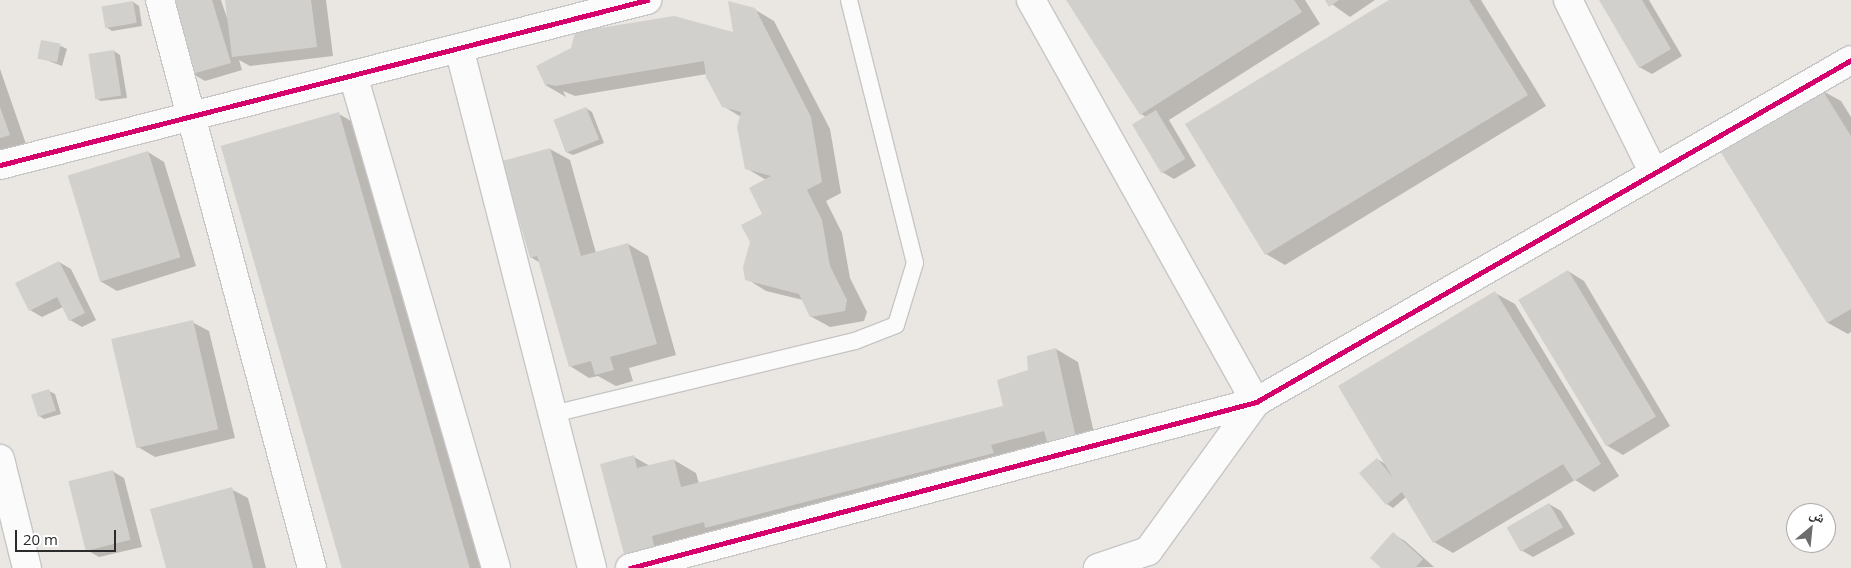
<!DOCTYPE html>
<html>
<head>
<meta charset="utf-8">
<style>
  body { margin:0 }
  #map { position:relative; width:1851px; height:568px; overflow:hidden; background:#eae7e2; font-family:"Open Sans","Noto Naskh Arabic",sans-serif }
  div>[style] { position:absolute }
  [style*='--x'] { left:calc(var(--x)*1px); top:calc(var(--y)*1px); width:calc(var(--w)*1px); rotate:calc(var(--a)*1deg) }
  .shadow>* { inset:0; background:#0003 }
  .building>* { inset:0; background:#d2d0cd; transform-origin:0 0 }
  .roads { filter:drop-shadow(1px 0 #c7c6c6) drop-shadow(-1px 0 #c7c6c6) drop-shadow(0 1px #c7c6c6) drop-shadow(0 -1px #c7c6c6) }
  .service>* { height:16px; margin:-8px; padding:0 8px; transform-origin:8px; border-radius:8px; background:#fcfbfb }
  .minor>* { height:28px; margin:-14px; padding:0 14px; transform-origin:14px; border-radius:14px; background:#fcfbfb }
  .tertiary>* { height:28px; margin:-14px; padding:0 14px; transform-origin:14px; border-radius:14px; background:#fcfbfb }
  .cycleway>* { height:5px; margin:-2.5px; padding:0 2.5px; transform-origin:2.5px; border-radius:2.5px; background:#d6006c }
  span { translate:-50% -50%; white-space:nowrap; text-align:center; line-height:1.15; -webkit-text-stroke:4px #fff; paint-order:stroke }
  .north { position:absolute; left:1786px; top:503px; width:50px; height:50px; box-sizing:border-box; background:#fff; border:1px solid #aaa; border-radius:50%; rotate:28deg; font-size:14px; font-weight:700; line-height:20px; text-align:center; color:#2b2b2b }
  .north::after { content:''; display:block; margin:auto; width:18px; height:22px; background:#6e6d6b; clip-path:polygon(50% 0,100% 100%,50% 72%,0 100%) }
  .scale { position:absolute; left:15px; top:530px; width:101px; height:22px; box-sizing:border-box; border:2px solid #2b2b2b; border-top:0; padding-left:6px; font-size:15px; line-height:18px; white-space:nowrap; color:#2b2b2b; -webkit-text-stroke:4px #fff; paint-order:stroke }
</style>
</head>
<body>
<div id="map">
  <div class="shadow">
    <i style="clip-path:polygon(174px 0,221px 0,227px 18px,226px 0,326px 0,333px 56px,250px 66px,239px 60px,242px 70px,205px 81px,193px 74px)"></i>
    <i style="clip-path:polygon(1067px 0,1305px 0,1320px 24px,1169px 120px,1196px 166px,1174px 179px,1162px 172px,1146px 117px,1141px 114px)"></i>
    <i style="clip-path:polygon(1326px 0,1375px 0,1350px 17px)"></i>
    <i style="clip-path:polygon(1391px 0,1481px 0,1546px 106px,1285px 265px,1266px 254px)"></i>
    <i style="clip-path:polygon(1601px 0,1649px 0,1682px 56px,1652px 74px,1639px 67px)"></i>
    <i style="clip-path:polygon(133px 2px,139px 6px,142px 26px,112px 31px,106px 27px)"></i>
    <i style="clip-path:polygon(754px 9px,774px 21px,830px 129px,841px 193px,826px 201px,842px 233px,850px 278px,867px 312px,864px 321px,830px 327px,810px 316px,803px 300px,766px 291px,747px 279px,764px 214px,766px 180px,746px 168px,741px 117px,723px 106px,707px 74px,575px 96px,563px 91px,566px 97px,547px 86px,537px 67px,735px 33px)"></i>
    <i style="clip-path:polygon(61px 46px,67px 49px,62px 66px,38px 57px)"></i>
    <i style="clip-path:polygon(114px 51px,120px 55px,127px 98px,101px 101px,95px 98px)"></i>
    <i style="clip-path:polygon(0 69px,26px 144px,0 153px)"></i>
    <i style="clip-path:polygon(1821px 90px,1841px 101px,1851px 117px,1851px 332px,1848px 334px,1828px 323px,1722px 151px)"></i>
    <i style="clip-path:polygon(586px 108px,592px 112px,604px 143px,573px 155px,566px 152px,554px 120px)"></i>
    <i style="clip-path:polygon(339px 114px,351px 121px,481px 568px,345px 568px)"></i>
    <i style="clip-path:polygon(550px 149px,570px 160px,596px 253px,628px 244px,648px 256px,676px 355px,629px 368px,633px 381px,616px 386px,598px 376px,589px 378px,570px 366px,540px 263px,531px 257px)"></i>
    <i style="clip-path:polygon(148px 152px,164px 162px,196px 266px,117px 291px,100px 281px)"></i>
    <i style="clip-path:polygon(59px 262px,71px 269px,96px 320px,82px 327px,70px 320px,63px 307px,42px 317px,30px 310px)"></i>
    <i style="clip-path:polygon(1568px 271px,1584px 281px,1670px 426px,1623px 455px,1606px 445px)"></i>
    <i style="clip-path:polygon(1495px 293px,1515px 304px,1619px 476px,1594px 492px,1575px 480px,1453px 553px,1434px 542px,1406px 497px,1393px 508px,1387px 504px,1377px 459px,1387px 465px)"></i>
    <i style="clip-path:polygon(192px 322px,209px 331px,235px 438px,155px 457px,138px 447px)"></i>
    <i style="clip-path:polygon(1056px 349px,1078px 362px,1098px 451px,648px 566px,625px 553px,634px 457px,650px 466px,674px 460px,696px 473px,699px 484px,1005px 406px,1029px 371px)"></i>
    <i style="clip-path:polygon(49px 391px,55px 394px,61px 414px,44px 419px,38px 415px)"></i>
    <i style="clip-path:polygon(112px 471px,124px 478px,142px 547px,99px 557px,87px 550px)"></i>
    <i style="clip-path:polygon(231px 489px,248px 498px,266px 568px,167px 568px)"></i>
    <i style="clip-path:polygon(1549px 504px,1561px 511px,1575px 534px,1533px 557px,1521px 550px)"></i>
    <i style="clip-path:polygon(1393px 534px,1405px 541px,1434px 567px,1383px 568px)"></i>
  </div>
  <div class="building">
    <i style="clip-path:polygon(172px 0,212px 0,231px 63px,192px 74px)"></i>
    <i style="clip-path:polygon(225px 0,311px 0,317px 47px,232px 57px)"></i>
    <i style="clip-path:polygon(1066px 0,1294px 0,1302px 12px,1140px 115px)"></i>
    <i style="clip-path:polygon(1325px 0,1339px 0,1329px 7px)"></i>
    <i style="clip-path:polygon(1389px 0,1469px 0,1528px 95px,1265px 255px,1185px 124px)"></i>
    <i style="clip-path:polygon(1599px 0,1642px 0,1671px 49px,1639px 68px)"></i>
    <i style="left:133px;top:1px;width:22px;height:32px;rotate:80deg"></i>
    <i style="clip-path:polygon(728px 1px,755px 8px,811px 117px,822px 182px,807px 190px,822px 220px,830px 266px,847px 300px,845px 311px,810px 317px,799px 294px,745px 280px,743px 267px,750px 242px,741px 225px,762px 214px,749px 188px,771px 176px,745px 169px,737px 127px,741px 112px,722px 107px,706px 77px,704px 61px,555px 86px,547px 84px,546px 87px,536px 66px,571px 48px,575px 32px,674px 16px,733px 32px)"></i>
    <i style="left:41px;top:40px;width:20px;height:19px;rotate:11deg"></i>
    <i style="left:114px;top:50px;width:46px;height:26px;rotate:81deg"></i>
    <i style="clip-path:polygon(1821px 88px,1851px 136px,1851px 309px,1827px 323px,1720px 151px)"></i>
    <i style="clip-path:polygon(0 107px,10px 135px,0 138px)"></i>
    <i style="left:586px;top:107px;width:35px;height:35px;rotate:68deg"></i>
    <i style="left:1156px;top:110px;width:57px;height:28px;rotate:59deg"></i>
    <i style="left:339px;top:112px;width:475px;height:123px;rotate:74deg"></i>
    <i style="clip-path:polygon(550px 148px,581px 256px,628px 243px,657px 344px,610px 357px,614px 370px,595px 375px,591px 361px,569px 367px,537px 256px,530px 258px,502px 161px)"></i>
    <i style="left:148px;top:151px;width:111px;height:84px;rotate:73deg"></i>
    <i style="clip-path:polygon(59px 261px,85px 313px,69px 321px,57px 297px,29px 311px,15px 283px)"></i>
    <i style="left:1568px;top:270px;width:171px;height:58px;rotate:59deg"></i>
    <i style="clip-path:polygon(1495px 291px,1601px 464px,1574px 481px,1563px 464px,1433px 543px,1402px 492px,1386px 505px,1359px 473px,1377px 458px,1393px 478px,1338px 386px)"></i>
    <i style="left:193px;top:320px;width:112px;height:84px;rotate:77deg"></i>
    <i style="clip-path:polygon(1056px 348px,1076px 438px,1048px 445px,1044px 431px,991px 445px,994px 453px,705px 528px,704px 522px,652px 536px,654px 546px,624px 554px,600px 464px,634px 455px,637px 468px,674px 459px,681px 487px,1003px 406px,997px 380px,1028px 370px,1027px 356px)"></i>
    <i style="left:49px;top:389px;width:23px;height:19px;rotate:72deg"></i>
    <i style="left:113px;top:470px;width:72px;height:46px;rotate:76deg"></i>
    <i style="clip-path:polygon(232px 487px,253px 568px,166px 568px,150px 509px)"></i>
    <i style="left:1549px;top:503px;width:28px;height:49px;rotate:60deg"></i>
    <i style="clip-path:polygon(1393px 532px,1423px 559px,1415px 568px,1381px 568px,1370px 558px)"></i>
  </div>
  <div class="roads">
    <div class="service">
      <i style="--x:553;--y:414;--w:311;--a:-13.6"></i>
      <i style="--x:855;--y:341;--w:44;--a:-21.3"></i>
      <i style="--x:896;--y:325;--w:65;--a:-73"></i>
      <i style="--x:915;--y:263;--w:271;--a:-104.1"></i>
    </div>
    <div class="minor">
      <i style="--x:160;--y:0;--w:588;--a:75.02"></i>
      <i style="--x:1568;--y:0;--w:193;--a:63.6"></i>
      <i style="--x:459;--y:48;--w:537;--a:75.65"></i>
      <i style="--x:353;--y:75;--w:513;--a:73.82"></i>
      <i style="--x:0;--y:165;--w:668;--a:-14.31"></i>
      <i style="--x:0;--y:459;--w:112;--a:76.1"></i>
      <i style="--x:630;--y:568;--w:648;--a:-14.85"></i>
      <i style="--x:1256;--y:402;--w:686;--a:-29.89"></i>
    </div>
    <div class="tertiary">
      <i style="--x:1031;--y:0;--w:461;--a:60.8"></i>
      <i style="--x:1256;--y:402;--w:184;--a:125.9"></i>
      <i style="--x:1148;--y:551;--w:53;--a:161.2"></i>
    </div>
  </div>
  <div class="cycleway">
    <i style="--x:0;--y:165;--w:668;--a:-14.31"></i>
    <i style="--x:630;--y:568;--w:648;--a:-14.85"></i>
    <i style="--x:1256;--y:402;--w:686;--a:-29.89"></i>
  </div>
  <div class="north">ش</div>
  <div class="scale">20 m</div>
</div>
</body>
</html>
